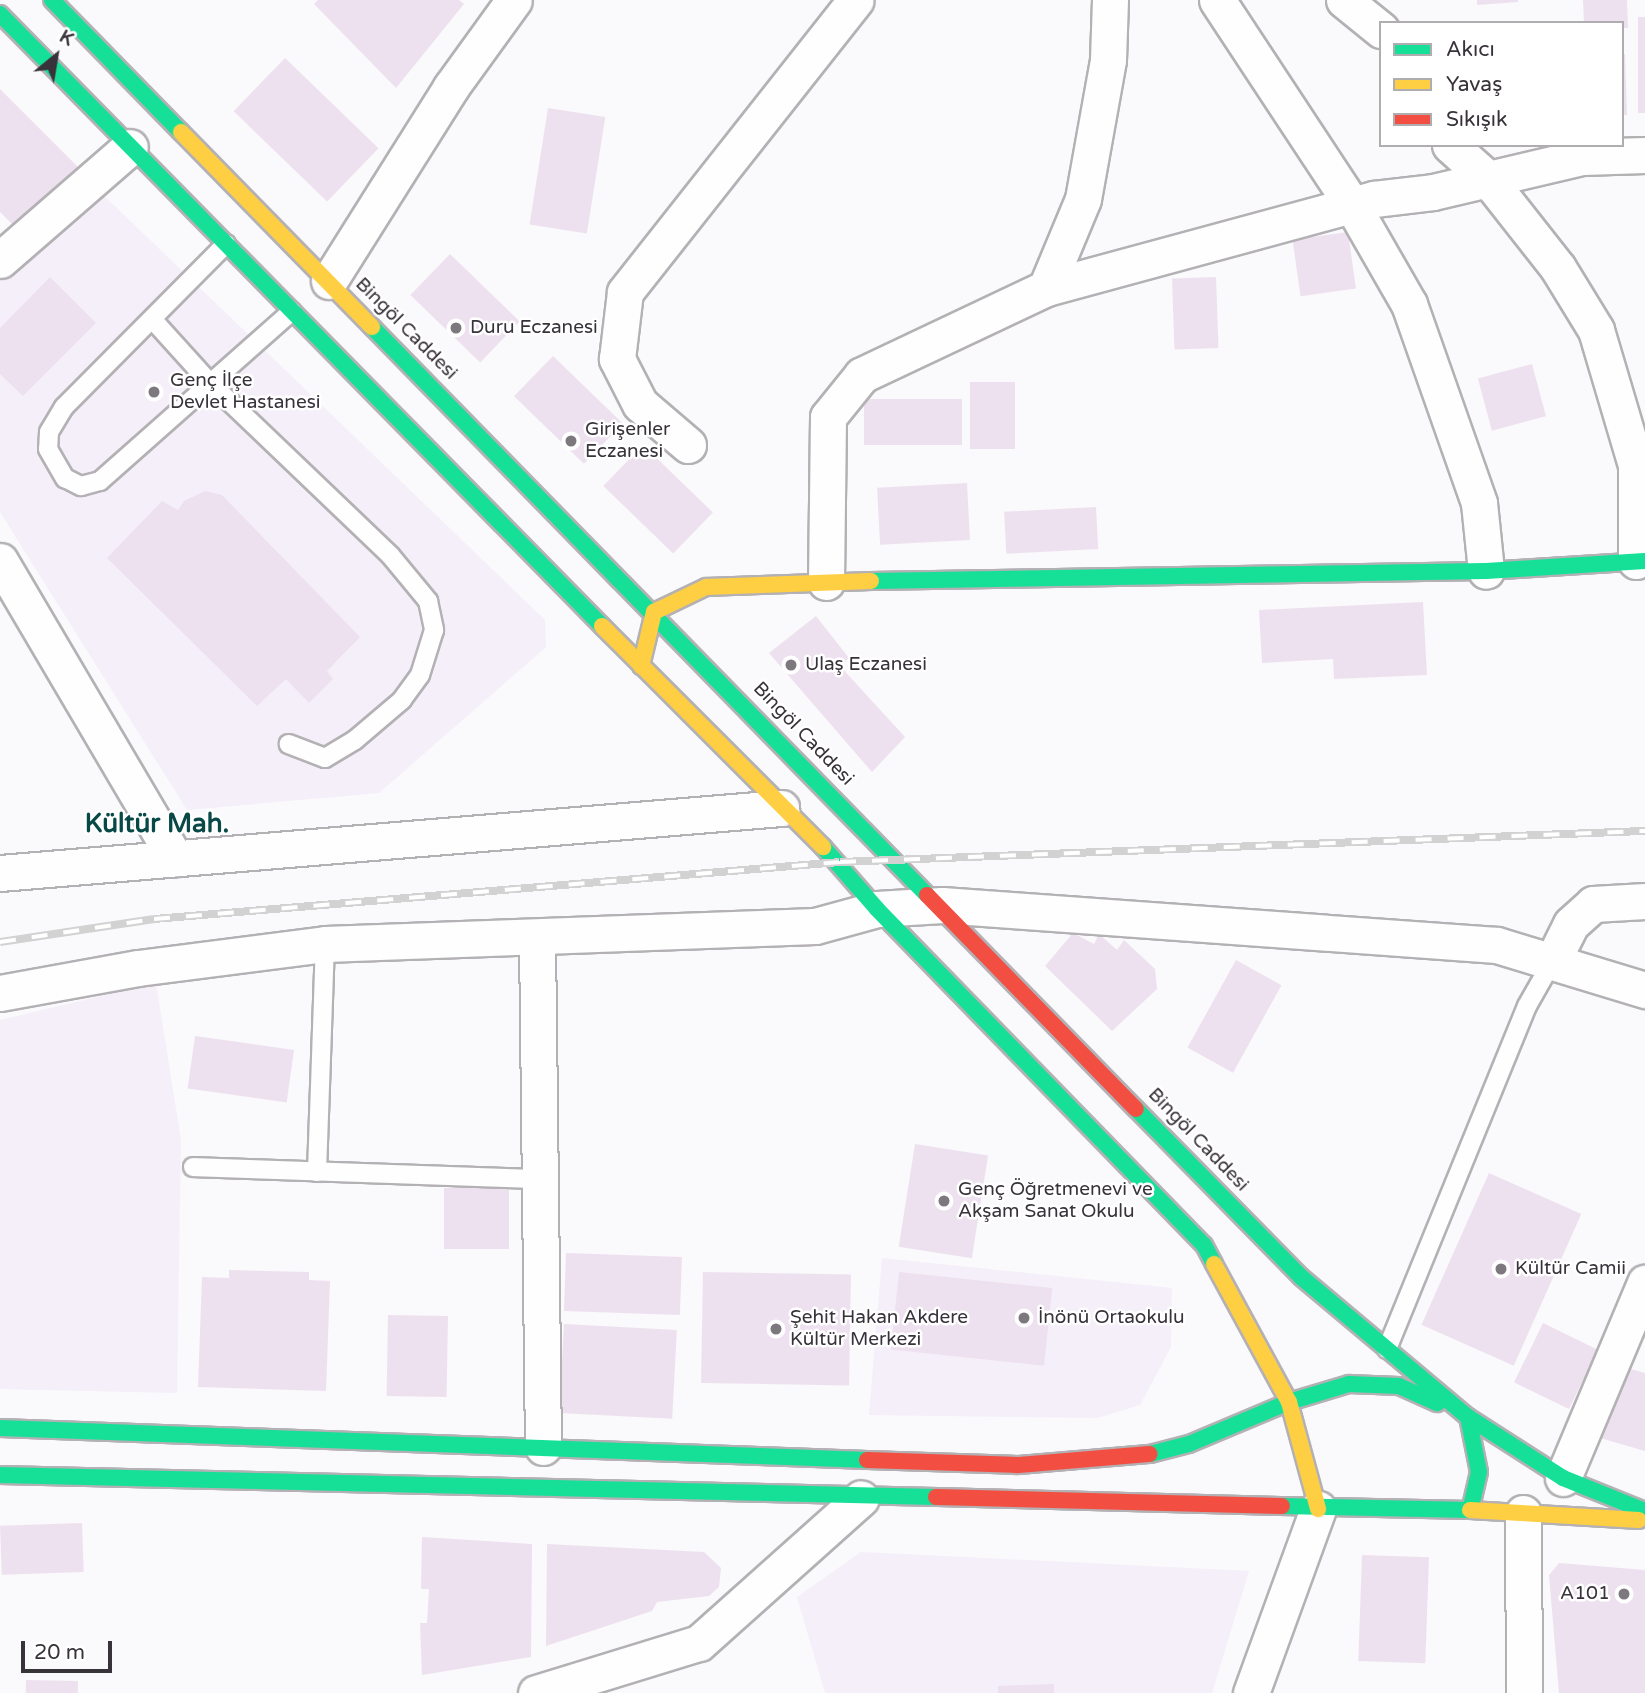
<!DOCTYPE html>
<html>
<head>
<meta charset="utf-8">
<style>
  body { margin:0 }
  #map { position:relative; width:1645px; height:1693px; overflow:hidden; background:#faf9fb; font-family:"Varela Round",sans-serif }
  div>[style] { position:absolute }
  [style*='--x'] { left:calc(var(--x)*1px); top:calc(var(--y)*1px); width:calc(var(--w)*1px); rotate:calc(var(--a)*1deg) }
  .built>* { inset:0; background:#f5eff9 }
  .building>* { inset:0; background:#eee1ef; transform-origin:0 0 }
  .roads { filter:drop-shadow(2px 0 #b4b1b5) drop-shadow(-2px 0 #b4b1b5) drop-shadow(0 2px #b4b1b5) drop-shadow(0 -2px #b4b1b5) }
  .lane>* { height:18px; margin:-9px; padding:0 9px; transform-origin:9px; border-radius:9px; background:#fefefe }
  .street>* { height:35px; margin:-17.5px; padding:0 17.5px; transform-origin:17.5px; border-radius:17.5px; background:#fefefe }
  .fast>* { height:16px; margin:-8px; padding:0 8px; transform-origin:8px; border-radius:8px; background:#16e098 }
  .slow>* { height:16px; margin:-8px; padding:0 8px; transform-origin:8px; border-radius:8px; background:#ffcf43 }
  .jam>* { height:16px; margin:-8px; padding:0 8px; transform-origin:8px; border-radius:8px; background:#f24e42 }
  .rail>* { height:8px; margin-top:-4px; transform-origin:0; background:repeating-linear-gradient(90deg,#fff 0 16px,#d3d2d3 0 32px); box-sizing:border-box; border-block:2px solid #d3d2d3 }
  .dots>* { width:19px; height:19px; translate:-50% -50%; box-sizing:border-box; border:4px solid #fff; border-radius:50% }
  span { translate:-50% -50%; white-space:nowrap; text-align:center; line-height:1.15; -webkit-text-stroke:5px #fff; paint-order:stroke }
  .poi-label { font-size:19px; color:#38323a }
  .left { translate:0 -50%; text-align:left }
  .right { translate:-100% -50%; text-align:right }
  .street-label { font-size:19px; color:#38323a }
  .district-label { font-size:26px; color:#084947; font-weight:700 }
  .legend { position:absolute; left:1379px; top:21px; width:245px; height:126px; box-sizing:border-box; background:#fff; border:2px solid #afadb0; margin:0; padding:9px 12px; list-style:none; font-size:21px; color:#38323a }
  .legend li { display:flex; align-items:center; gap:14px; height:35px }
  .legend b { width:35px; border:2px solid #afadb0 }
  .north { position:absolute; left:21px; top:21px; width:70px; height:70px; -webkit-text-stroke:5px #fff; paint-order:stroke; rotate:30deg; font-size:19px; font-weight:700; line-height:28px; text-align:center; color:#38323a }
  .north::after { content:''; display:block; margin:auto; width:24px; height:32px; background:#38323a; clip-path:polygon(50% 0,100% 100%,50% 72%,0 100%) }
  .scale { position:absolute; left:21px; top:1641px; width:91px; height:32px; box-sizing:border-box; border:4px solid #38323a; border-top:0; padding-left:9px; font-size:21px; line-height:24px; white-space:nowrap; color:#38323a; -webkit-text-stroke:5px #fff; paint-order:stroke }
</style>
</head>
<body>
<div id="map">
  <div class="built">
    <i style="clip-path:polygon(95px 187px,545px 620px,546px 647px,379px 793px,187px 810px,0 512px,0 271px)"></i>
    <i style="clip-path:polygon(156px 983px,181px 1140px,177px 1393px,0 1389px,0 1020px)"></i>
    <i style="clip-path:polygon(882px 1258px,1172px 1288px,1171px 1347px,1140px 1405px,1097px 1418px,869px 1415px)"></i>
    <i style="clip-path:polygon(861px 1552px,1249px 1571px,1212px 1693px,825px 1693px,797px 1597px)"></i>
  </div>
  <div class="building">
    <i style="clip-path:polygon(318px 0,459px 0,464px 4px,396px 88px,314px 4px)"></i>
    <i style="clip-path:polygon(1477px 0,1518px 0,1518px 2px,1477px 5px)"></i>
    <i style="clip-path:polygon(1583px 0,1627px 0,1628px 28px,1622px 28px,1622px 23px,1584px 23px)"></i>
    <i style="left:1638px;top:17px;width:7px;height:96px"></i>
    <i style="clip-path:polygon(1622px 54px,1625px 54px,1627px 115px,1622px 115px)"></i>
    <i style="left:285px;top:58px;width:130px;height:74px;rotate:44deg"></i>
    <i style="clip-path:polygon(0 89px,80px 169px,18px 230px,0 212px)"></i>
    <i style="left:548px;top:108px;width:58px;height:118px;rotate:9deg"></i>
    <i style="left:1348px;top:232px;width:57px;height:56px;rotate:82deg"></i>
    <i style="left:450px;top:254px;width:97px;height:57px;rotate:44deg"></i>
    <i style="clip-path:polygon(50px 277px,96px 323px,23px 396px,0 374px,0 328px)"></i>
    <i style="left:1216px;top:277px;width:71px;height:44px;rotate:88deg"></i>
    <i style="left:553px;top:356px;width:97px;height:56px;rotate:44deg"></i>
    <i style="left:1532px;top:364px;width:54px;height:56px;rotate:75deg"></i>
    <i style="left:970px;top:382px;width:45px;height:67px"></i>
    <i style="left:962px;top:399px;width:46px;height:98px;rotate:90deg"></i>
    <i style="left:643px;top:445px;width:97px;height:57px;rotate:44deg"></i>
    <i style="left:967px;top:483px;width:57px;height:90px;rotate:87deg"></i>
    <i style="clip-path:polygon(205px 491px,222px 495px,360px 637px,327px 671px,333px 679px,309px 703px,286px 679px,257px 706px,107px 558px,162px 501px,178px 510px,184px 501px)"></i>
    <i style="left:1096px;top:507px;width:42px;height:92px;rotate:87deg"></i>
    <i style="clip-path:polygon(1423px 602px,1427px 675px,1334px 679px,1333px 659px,1262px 663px,1259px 610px)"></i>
    <i style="clip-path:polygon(816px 616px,849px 658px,840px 666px,905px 737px,872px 772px,769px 653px)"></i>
    <i style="clip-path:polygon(1073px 933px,1094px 944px,1099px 934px,1117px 950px,1124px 940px,1155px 969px,1157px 989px,1112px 1031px,1045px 966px)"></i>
    <i style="left:1236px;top:960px;width:52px;height:100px;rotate:29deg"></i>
    <i style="left:195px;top:1036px;width:100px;height:53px;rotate:8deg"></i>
    <i style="left:915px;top:1144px;width:74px;height:104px;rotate:9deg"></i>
    <i style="left:1489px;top:1173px;width:101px;height:166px;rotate:24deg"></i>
    <i style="left:444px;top:1188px;width:65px;height:61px"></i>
    <i style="left:566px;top:1253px;width:116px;height:58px;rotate:2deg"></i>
    <i style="clip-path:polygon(229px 1270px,309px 1272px,309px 1280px,330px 1281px,326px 1391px,198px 1387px,202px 1277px,229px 1278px)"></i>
    <i style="left:703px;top:1272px;width:148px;height:111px;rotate:1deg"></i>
    <i style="left:899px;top:1272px;width:154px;height:78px;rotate:6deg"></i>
    <i style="left:388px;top:1315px;width:60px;height:81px;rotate:1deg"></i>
    <i style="left:1543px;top:1323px;width:61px;height:66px;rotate:26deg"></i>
    <i style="left:564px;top:1324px;width:113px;height:89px;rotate:3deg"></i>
    <i style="clip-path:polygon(1620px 1366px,1645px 1373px,1645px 1451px,1600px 1438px)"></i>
    <i style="left:82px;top:1523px;width:49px;height:82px;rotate:88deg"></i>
    <i style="clip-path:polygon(422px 1537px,532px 1544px,531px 1657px,422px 1675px,420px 1623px,427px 1623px,429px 1589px,421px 1589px)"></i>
    <i style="clip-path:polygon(547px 1544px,704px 1552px,721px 1568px,719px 1587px,709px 1596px,657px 1602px,652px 1611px,546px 1646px)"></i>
    <i style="left:1362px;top:1555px;width:67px;height:106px;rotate:2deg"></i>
    <i style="clip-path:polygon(1559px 1563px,1645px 1570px,1645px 1693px,1559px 1693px,1549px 1575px)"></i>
    <i style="left:26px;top:1680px;width:52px;height:13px;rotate:1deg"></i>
    <i style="clip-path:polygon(1054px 1684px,1054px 1693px,998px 1693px,998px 1686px)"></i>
  </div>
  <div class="roads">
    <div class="lane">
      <i style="--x:226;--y:244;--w:230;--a:134.8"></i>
      <i style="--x:64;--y:407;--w:29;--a:121"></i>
      <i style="--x:49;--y:432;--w:17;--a:93"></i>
      <i style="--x:48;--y:449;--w:34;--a:60"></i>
      <i style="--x:65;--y:478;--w:18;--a:27"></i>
      <i style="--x:81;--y:486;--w:20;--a:-15"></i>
      <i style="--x:100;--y:481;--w:256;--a:-41.5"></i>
      <i style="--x:153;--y:320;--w:84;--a:47.9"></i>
      <i style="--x:209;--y:382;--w:250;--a:43.7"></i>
      <i style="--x:390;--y:555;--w:60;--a:50.4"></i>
      <i style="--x:428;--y:601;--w:30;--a:78"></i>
      <i style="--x:434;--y:630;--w:47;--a:107.3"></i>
      <i style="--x:420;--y:675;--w:31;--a:126"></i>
      <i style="--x:402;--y:700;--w:62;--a:139.6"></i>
      <i style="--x:355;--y:740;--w:35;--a:149"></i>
      <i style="--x:325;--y:758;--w:39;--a:-159"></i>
      <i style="--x:193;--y:1167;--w:347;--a:2"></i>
      <i style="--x:317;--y:1172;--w:228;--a:-88"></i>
      <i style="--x:1387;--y:1349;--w:370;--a:-67.8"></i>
      <i style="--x:1527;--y:1006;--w:51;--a:-60.4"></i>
    </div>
    <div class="street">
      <i style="--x:1217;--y:0;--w:245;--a:56.6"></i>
      <i style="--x:1352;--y:205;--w:114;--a:60.1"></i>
      <i style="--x:1409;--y:304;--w:211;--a:70.6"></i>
      <i style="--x:1479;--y:503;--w:68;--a:84.1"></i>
      <i style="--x:1344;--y:0;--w:48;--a:39"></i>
      <i style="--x:1450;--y:145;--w:51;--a:41.8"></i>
      <i style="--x:1488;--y:179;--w:113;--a:51.8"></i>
      <i style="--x:1558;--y:268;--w:73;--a:58.5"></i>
      <i style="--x:1596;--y:330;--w:141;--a:73.5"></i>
      <i style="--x:1636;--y:465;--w:96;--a:90"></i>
      <i style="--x:0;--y:260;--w:172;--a:-41"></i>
      <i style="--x:329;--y:281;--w:229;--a:-57.8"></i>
      <i style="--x:451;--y:87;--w:107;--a:-54.1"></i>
      <i style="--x:1046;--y:288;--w:96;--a:-67.4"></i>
      <i style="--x:1083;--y:199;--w:141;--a:-79.8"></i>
      <i style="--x:1108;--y:60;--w:60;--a:-88.1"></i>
      <i style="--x:688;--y:445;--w:63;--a:-139.5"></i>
      <i style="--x:640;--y:404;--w:51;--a:-117.1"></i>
      <i style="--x:617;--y:359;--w:67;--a:-83.2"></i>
      <i style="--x:625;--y:292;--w:372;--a:-51.7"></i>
      <i style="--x:0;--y:561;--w:345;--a:59.5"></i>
      <i style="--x:826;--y:582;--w:165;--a:-89.3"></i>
      <i style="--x:828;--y:417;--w:54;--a:-51"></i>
      <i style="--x:862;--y:375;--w:204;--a:-25.3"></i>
      <i style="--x:1046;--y:288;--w:340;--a:-15.2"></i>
      <i style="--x:1374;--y:199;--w:59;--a:-6.8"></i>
      <i style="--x:1433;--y:192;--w:153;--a:-13.2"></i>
      <i style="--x:1582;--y:157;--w:63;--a:-1.8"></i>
      <i style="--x:0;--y:873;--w:784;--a:-4.76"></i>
      <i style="--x:537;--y:937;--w:510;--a:89.33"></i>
      <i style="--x:1552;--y:962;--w:42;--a:-63.4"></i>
      <i style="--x:1571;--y:924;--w:30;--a:-42"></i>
      <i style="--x:1593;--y:904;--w:52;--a:-3.3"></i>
      <i style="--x:0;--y:993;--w:140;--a:-10.3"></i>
      <i style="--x:138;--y:968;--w:189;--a:-7.3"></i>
      <i style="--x:325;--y:944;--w:490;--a:-2.1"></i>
      <i style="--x:815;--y:926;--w:64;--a:-15.3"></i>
      <i style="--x:877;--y:909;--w:65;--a:-3.5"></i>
      <i style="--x:942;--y:905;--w:556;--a:4.12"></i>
      <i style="--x:1497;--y:945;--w:155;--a:16.9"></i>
      <i style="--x:1563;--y:1478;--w:212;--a:-67.2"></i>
      <i style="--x:1523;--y:1513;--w:180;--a:89.7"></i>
      <i style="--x:536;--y:1693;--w:170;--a:-17.1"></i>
      <i style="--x:699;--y:1643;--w:217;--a:-41.8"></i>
      <i style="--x:1251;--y:1693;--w:196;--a:-70"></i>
    </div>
    <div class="fast">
      <i style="--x:52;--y:0;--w:185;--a:45.7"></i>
      <i style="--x:0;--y:14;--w:858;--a:45.47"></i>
      <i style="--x:372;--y:327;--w:794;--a:45.66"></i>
      <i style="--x:871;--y:581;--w:615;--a:-0.93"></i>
      <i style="--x:1486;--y:571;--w:159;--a:-3.6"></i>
      <i style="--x:823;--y:847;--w:82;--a:48.9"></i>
      <i style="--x:877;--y:909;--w:469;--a:45.8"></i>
      <i style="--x:1204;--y:1245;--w:21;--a:62"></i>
      <i style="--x:1136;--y:1109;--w:235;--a:45.5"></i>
      <i style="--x:1301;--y:1277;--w:218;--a:40"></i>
      <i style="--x:1468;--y:1417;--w:56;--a:78.7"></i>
      <i style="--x:1479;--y:1472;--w:39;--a:103"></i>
      <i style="--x:1470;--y:1510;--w:188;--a:-178.8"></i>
      <i style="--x:1468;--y:1417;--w:113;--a:32.7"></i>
      <i style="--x:1563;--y:1478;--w:88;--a:21.9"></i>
      <i style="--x:0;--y:1428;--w:868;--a:2.11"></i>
      <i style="--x:1150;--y:1454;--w:40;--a:-14.4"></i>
      <i style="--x:1189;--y:1444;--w:108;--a:-22.8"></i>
      <i style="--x:1289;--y:1402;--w:63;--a:-16.7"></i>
      <i style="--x:1349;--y:1384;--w:50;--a:2.3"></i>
      <i style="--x:1399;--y:1386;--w:42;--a:24.1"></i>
      <i style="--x:0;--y:1475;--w:936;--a:1.35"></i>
    </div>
    <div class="slow">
      <i style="--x:181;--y:132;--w:273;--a:45.6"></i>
      <i style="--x:602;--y:626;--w:313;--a:45"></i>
      <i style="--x:641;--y:666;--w:56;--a:-76.5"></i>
      <i style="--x:654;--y:612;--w:58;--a:-25.7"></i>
      <i style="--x:706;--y:587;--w:165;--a:-2.1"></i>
      <i style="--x:1214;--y:1264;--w:157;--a:61.5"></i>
      <i style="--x:1289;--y:1402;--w:111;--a:74.8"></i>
      <i style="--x:1470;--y:1510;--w:169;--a:3.4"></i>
    </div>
    <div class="jam">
      <i style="--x:927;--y:895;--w:299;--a:45.7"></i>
      <i style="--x:867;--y:1460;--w:151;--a:1.9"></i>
      <i style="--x:1018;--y:1465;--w:132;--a:-4.8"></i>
      <i style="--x:936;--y:1497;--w:346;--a:1.5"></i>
    </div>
  </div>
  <div class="rail">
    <i style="--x:0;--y:942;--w:156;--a:-8.5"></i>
    <i style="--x:154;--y:919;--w:688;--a:-4.75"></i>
    <i style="--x:840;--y:862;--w:806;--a:-2.21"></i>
  </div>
  <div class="dots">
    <i style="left:456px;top:328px;background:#7c787e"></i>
    <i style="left:154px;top:392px;background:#7c787e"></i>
    <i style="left:571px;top:441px;background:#7c787e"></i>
    <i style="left:791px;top:665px;background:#7c787e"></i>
    <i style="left:944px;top:1201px;background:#7c787e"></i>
    <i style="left:1501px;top:1269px;background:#7c787e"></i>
    <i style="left:1024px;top:1318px;background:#7c787e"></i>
    <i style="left:776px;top:1329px;background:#7c787e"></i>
    <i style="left:1624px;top:1594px;background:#7c787e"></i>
  </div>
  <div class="poi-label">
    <span class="left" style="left:470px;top:328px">Duru Eczanesi</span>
    <span class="left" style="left:170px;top:392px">Genç İlçe<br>Devlet Hastanesi</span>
    <span class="left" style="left:585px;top:441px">Girişenler<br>Eczanesi</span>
    <span class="left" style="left:805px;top:665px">Ulaş Eczanesi</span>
    <span class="left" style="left:958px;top:1201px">Genç Öğretmenevi ve<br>Akşam Sanat Okulu</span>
    <span class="left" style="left:1515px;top:1269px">Kültür Camii</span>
    <span class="left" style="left:790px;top:1329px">Şehit Hakan Akdere<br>Kültür Merkezi</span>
    <span class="left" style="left:1038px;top:1318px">İnönü Ortaokulu</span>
    <span class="right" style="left:1610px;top:1594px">A101</span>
  </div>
  <div class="street-label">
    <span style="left:406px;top:329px;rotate:45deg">Bingöl Caddesi</span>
    <span style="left:803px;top:734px;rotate:46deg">Bingöl Caddesi</span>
    <span style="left:1198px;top:1140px;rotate:46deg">Bingöl Caddesi</span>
  </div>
  <div class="district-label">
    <span style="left:157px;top:824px">Kültür Mah.</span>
  </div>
  <ul class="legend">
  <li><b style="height:9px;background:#16e098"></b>Akıcı</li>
  <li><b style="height:9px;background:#ffcf43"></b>Yavaş</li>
  <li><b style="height:9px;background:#f24e42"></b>Sıkışık</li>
  </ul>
  <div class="north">K</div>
  <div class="scale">20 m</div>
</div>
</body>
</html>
